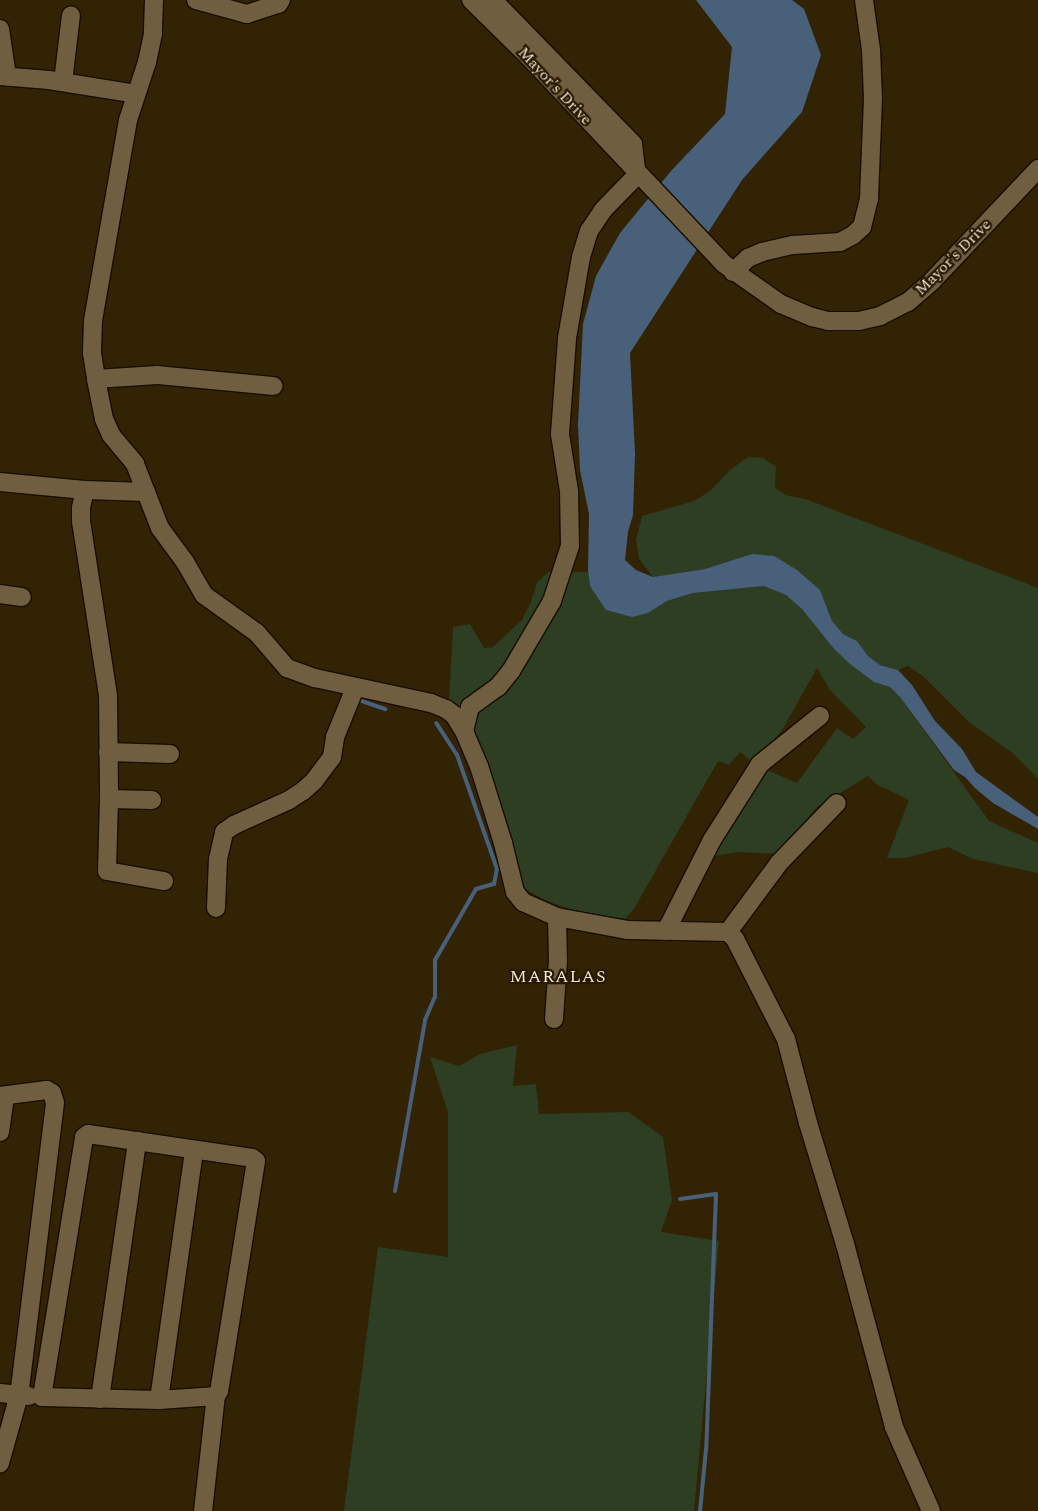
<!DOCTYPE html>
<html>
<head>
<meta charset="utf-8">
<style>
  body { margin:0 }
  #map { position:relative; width:1038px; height:1511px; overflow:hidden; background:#322305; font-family:Spectral,serif }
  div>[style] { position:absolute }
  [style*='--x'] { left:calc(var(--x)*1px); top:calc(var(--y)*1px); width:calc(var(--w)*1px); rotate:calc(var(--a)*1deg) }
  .green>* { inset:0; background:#2d3e23 }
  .water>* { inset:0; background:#49607b }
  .stream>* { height:4px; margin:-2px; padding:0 2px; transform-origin:2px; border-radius:2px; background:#49607b }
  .roads { filter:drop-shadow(1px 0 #170d00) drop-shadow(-1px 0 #170d00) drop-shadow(0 1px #170d00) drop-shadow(0 -1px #170d00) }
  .minor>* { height:18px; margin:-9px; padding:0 9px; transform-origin:9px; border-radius:9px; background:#6f5e40 }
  span { translate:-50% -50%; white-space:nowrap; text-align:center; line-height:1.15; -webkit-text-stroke:4.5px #281900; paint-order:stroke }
  .street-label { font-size:16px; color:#eee4d4 }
  .neighbourhood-label { font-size:18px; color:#eee4d4; letter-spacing:1px }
</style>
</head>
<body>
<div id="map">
  <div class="green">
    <i style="clip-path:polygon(748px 457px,763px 458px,776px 467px,775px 488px,786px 495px,808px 500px,1038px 588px,1038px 779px,1014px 754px,969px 722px,923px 676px,908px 666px,898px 670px,880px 665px,868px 656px,857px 641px,843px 634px,832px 621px,820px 590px,752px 554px,705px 569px,653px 577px,639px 559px,636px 540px,642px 516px,694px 501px,710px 491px,731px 469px)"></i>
    <i style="clip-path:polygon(549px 572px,588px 572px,590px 586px,648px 613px,667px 601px,693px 593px,764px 586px,786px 595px,802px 609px,834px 649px,851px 665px,874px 682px,890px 687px,900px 697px,989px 821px,1038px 843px,1038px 873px,973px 859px,948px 847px,905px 858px,887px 858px,909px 800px,876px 784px,868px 776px,817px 807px,777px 854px,738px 852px,707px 857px,767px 770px,797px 783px,837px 728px,853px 739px,866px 727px,830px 690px,817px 668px,782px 730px,754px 763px,740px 752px,729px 765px,718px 761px,635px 907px,625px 919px,575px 911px,545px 900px,521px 887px,504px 813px,471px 727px,449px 702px,453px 627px,470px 624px,484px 648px,493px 647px,522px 620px,531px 602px,537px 582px)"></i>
    <i style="clip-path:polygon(517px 1045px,513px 1086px,536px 1084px,539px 1114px,628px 1112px,663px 1137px,672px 1200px,661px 1232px,719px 1241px,694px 1511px,344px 1511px,378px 1247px,448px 1257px,448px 1112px,430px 1057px,459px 1066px,480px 1054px)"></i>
  </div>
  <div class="water">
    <i style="clip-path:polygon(696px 0,792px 0,804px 9px,821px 55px,802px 112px,742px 180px,630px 353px,635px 454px,633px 515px,628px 532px,625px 560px,636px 570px,653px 577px,705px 569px,752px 554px,774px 556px,797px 570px,820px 590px,832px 621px,843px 634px,857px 641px,868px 656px,880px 665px,898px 670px,912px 685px,935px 721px,962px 749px,976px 772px,1038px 817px,1038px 829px,993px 803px,975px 788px,965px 777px,954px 770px,900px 697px,890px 687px,874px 682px,851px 665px,834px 649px,802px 609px,786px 595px,764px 586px,693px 593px,667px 601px,648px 613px,632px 617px,606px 610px,590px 586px,588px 571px,589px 514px,580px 470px,578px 425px,583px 324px,596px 276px,620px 233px,671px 171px,725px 114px,732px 47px)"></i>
  </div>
  <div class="stream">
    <i style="--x:356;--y:699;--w:31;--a:19"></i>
    <i style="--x:395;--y:1191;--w:174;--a:-80"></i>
    <i style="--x:425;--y:1020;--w:25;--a:-67"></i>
    <i style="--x:435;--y:997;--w:37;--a:-90"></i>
    <i style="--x:435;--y:960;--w:82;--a:-60"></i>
    <i style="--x:476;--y:889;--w:19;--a:-16"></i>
    <i style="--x:494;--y:884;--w:15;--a:-79"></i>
    <i style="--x:497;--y:869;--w:121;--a:-109.3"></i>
    <i style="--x:457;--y:755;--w:38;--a:-123"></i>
    <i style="--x:680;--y:1199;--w:36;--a:-8"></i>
    <i style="--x:716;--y:1194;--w:255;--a:92.2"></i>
    <i style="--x:706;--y:1449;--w:62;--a:95.5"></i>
  </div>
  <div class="roads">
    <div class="minor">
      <i style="--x:154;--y:0;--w:34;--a:92"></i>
      <i style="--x:153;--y:34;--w:29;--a:102"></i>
      <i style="--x:147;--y:62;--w:61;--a:108.1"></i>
      <i style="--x:128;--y:120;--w:204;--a:99.9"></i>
      <i style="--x:93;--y:321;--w:32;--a:92"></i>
      <i style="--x:92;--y:353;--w:26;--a:81"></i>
      <i style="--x:96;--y:379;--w:41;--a:78.7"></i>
      <i style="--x:104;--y:419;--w:17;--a:66"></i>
      <i style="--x:111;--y:435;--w:38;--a:50"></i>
      <i style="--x:135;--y:464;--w:69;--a:68.7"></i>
      <i style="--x:160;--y:528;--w:42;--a:53.7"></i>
      <i style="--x:185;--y:562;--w:38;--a:60"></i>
      <i style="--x:204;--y:595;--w:65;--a:35.6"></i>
      <i style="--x:257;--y:633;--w:46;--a:49.4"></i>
      <i style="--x:287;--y:668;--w:30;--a:20"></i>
      <i style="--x:315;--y:678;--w:119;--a:12.2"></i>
      <i style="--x:431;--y:703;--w:16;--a:22"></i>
      <i style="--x:446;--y:709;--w:10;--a:37"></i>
      <i style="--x:454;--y:715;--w:19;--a:58"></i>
      <i style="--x:464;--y:731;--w:38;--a:67"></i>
      <i style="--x:479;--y:766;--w:81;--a:72.7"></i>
      <i style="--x:503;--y:843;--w:50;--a:76.2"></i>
      <i style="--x:515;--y:892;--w:13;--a:51"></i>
      <i style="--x:523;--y:902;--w:37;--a:24"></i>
      <i style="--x:557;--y:917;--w:71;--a:10.5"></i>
      <i style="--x:627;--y:930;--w:101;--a:1.1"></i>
      <i style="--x:728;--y:932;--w:10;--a:45"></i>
      <i style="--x:735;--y:939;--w:112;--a:63"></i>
      <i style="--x:786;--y:1039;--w:87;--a:75.3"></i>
      <i style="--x:808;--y:1123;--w:127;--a:73"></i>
      <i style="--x:845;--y:1244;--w:189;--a:75"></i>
      <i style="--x:894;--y:1427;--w:92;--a:66.2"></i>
      <i style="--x:196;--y:0;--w:53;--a:15.4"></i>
      <i style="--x:247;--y:14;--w:33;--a:-18"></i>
      <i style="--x:278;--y:4;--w:5;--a:-53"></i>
      <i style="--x:471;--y:0;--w:81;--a:44.5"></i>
      <i style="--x:529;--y:57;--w:284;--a:46.7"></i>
      <i style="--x:724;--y:264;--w:70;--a:35.1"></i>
      <i style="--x:781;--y:304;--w:34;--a:23"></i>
      <i style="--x:812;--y:317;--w:16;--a:14"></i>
      <i style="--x:828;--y:321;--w:31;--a:0"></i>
      <i style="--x:859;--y:321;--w:22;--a:-13"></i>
      <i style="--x:880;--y:316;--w:31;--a:-27"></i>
      <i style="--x:908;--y:302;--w:33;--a:-41"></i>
      <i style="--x:933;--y:280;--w:153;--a:-46.6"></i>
      <i style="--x:493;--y:0;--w:201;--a:45.8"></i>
      <i style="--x:633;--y:144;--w:31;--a:83"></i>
      <i style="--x:0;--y:29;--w:48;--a:81.5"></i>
      <i style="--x:0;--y:76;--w:49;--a:4.7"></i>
      <i style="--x:49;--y:80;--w:88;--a:9.1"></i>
      <i style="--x:63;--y:82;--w:67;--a:-83.2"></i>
      <i style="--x:733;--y:272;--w:21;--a:-43"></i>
      <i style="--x:748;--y:258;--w:15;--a:-23"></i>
      <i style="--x:762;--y:252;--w:32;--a:-13"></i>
      <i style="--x:793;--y:245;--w:47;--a:-3.7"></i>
      <i style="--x:840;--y:242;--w:15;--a:-28"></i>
      <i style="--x:853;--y:235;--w:12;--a:-42"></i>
      <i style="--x:862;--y:227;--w:30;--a:-76"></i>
      <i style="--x:869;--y:198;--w:100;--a:-87.7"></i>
      <i style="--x:873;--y:98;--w:48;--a:-92.4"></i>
      <i style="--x:871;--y:50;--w:50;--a:-98"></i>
      <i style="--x:96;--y:379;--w:61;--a:-3.8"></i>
      <i style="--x:157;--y:375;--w:117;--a:5.4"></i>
      <i style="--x:0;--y:482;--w:85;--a:5.4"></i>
      <i style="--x:85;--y:490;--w:61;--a:1.9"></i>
      <i style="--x:85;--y:490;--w:18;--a:103"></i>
      <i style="--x:81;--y:508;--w:13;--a:90"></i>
      <i style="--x:81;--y:521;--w:177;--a:81.2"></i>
      <i style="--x:108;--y:696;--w:103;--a:89.4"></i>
      <i style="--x:109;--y:799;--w:72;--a:91.6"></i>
      <i style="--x:107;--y:871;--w:58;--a:10"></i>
      <i style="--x:0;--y:594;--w:22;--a:8"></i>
      <i style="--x:464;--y:731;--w:25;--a:-76"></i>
      <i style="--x:470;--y:707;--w:34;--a:-36"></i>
      <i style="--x:498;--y:687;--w:21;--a:-51"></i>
      <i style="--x:511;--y:671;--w:81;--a:-59.6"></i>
      <i style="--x:552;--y:601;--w:58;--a:-71.9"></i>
      <i style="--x:570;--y:546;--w:55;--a:-91"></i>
      <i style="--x:569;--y:491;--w:58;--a:-99"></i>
      <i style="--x:560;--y:434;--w:96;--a:-85.8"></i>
      <i style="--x:567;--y:338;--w:82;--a:-80.2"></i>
      <i style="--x:581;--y:257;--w:27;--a:-73"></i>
      <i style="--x:589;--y:231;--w:25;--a:-56"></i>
      <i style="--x:603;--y:210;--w:49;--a:-45.8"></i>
      <i style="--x:108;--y:752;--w:62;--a:1.8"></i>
      <i style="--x:109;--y:799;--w:43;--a:1.3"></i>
      <i style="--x:216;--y:908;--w:49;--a:-87.7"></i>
      <i style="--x:218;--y:859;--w:28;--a:-77"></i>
      <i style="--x:224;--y:832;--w:12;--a:-35"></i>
      <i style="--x:234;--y:825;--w:60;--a:-24.4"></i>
      <i style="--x:289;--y:800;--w:17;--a:-33"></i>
      <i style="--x:303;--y:791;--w:15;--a:-42"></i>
      <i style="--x:314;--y:781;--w:30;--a:-53"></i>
      <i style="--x:332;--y:757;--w:20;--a:-81"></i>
      <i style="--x:335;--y:737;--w:53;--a:-67.8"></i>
      <i style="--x:666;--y:931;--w:102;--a:-63.2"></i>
      <i style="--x:712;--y:840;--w:90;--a:-57.7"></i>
      <i style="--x:760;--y:764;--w:77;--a:-38.7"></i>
      <i style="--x:728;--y:932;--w:86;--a:-53.5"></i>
      <i style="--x:779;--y:863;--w:83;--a:-46"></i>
      <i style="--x:554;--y:1019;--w:58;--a:-86.1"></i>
      <i style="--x:558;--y:961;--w:44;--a:-91.3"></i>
      <i style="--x:0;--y:1096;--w:47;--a:-7.3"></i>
      <i style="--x:47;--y:1090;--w:6;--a:31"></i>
      <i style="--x:52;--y:1093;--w:10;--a:73"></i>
      <i style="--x:55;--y:1103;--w:294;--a:97"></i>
      <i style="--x:19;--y:1395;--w:71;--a:105.6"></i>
      <i style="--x:0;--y:1132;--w:36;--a:-82"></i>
      <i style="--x:88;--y:1134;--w:166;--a:8.3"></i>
      <i style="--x:252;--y:1158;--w:5;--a:37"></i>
      <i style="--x:256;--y:1161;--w:233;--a:99.1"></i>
      <i style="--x:219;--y:1391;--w:6;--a:121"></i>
      <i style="--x:216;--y:1396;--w:57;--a:176"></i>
      <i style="--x:159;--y:1400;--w:117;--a:-178.5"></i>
      <i style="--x:42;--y:1397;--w:263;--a:-80.8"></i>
      <i style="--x:84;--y:1137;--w:5;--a:-37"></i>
      <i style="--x:0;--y:1393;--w:29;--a:6"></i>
      <i style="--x:100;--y:1399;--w:261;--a:-81.8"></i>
      <i style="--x:159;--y:1400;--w:252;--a:-82"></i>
      <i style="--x:203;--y:1511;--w:116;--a:-83.6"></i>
    </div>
  </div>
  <div class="street-label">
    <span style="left:555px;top:86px;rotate:47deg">Mayor's Drive</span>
    <span style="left:953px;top:257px;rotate:-45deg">Mayor's Drive</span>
  </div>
  <div class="neighbourhood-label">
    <span style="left:558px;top:977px">MARALAS</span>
  </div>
</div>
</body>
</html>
